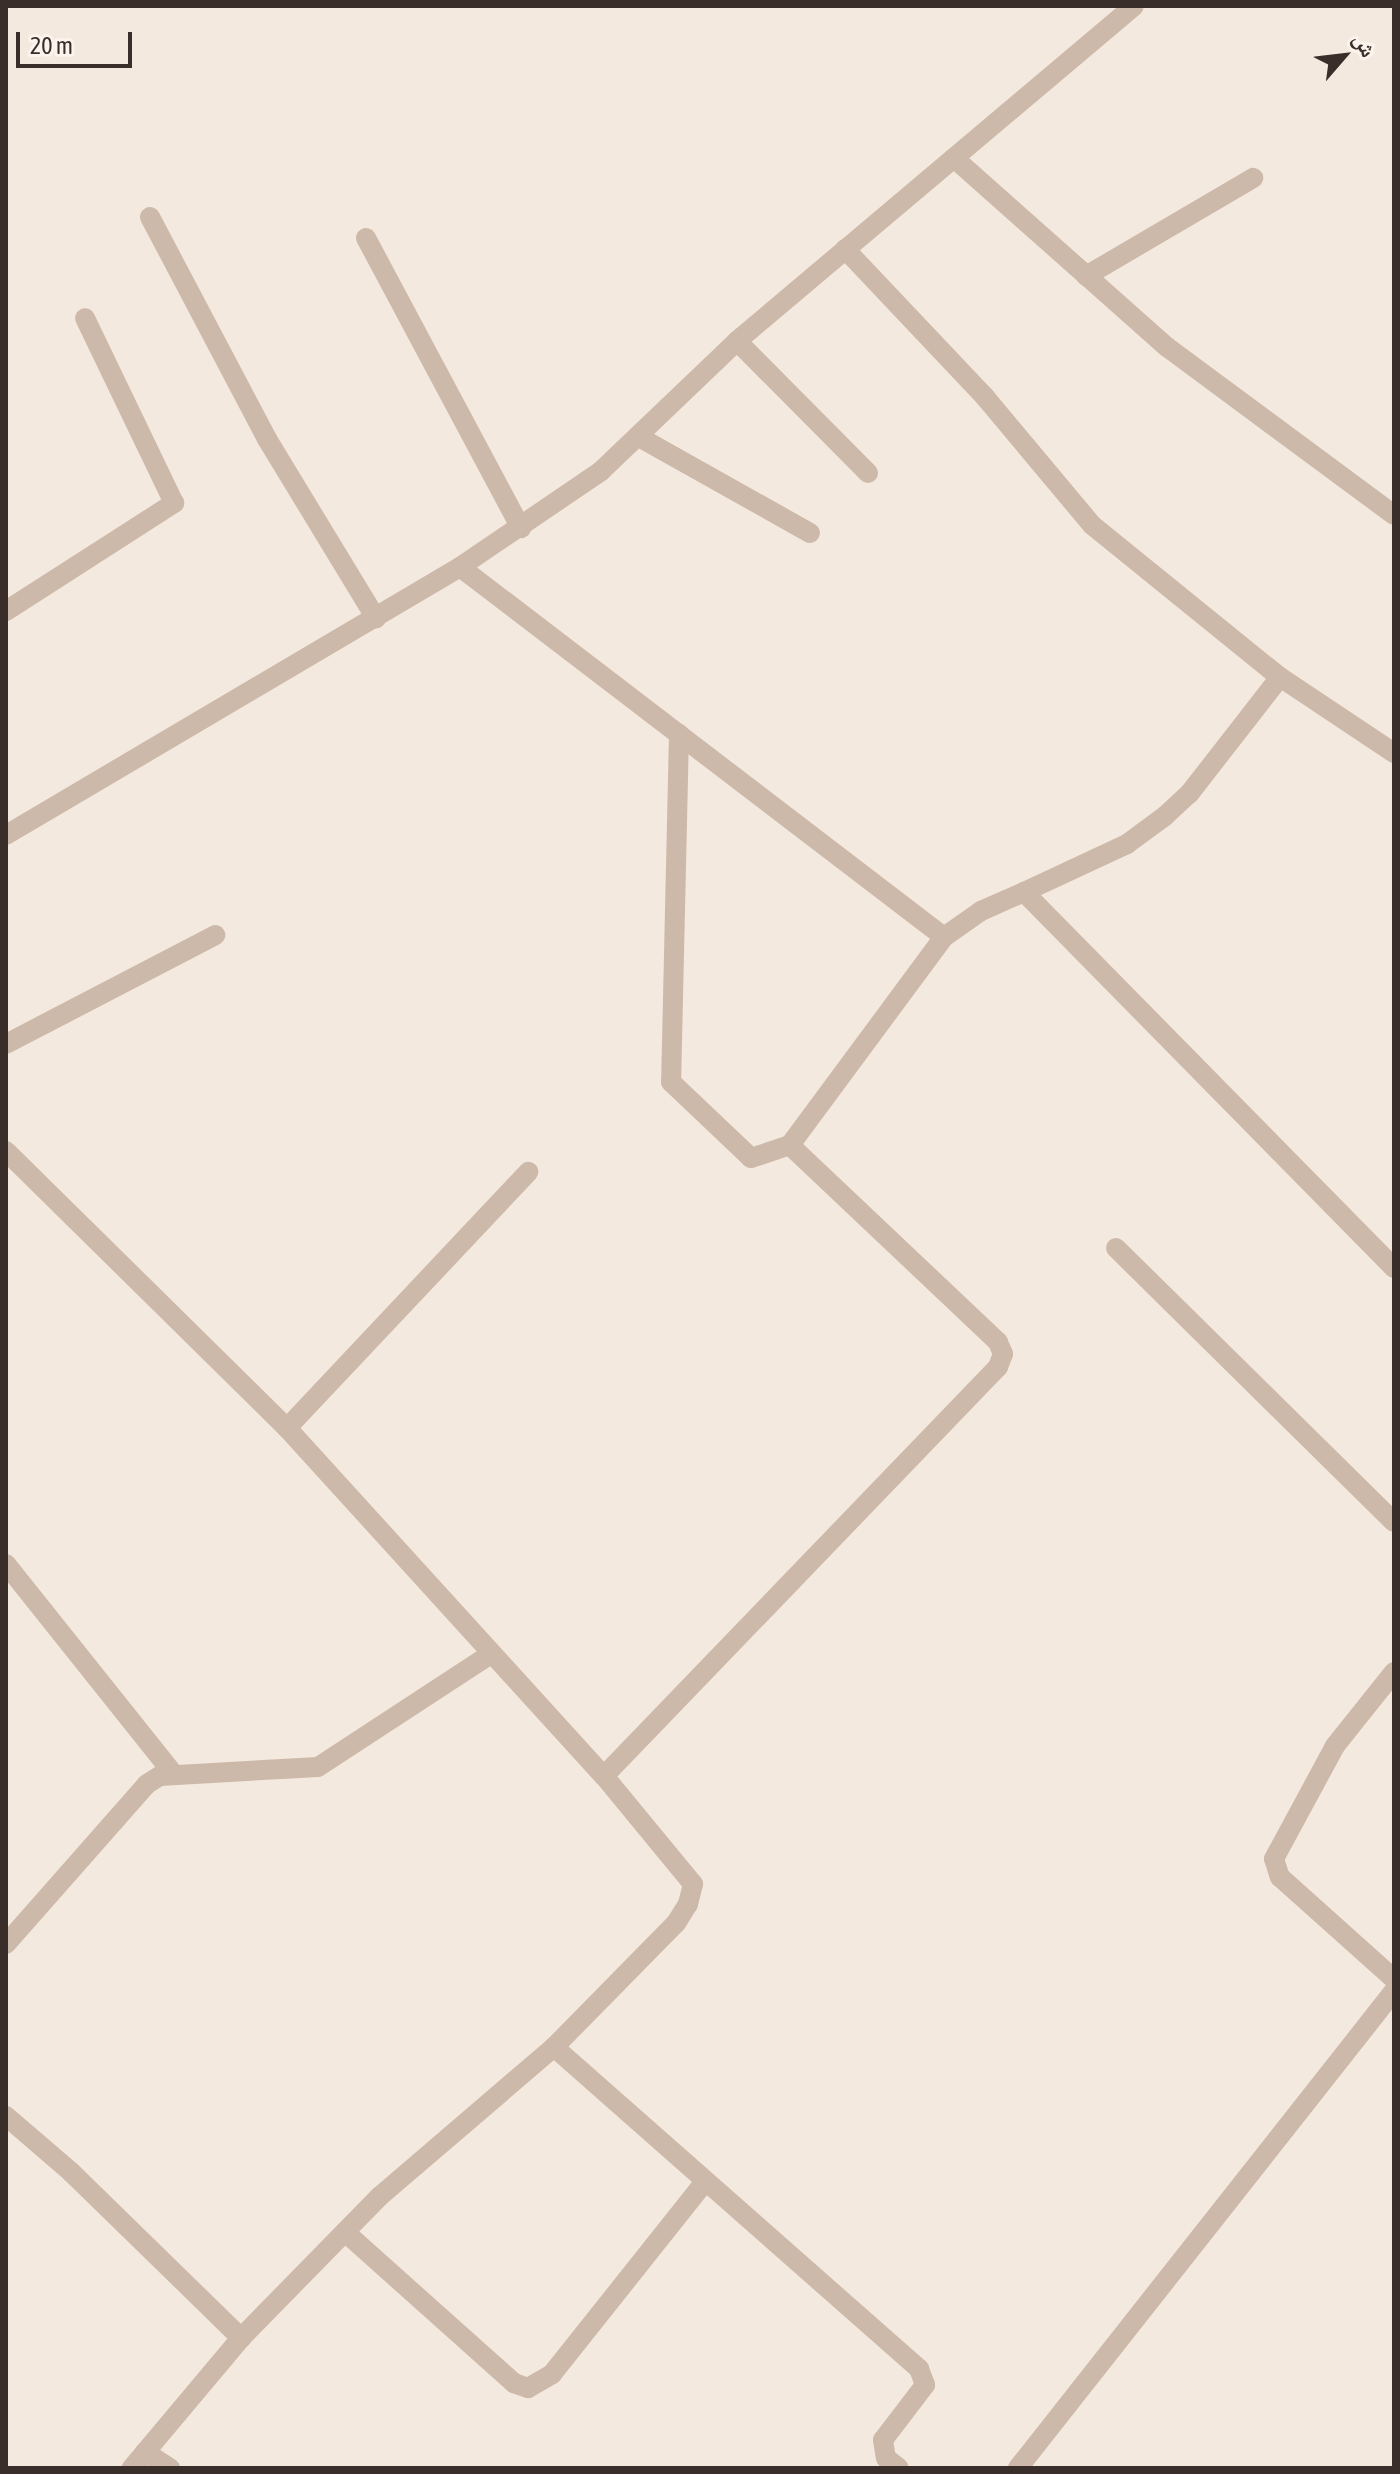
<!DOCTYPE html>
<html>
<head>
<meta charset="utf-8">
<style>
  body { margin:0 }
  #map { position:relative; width:1400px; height:2474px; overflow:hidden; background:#f4e9df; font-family:"Asap Condensed","Noto Naskh Arabic",sans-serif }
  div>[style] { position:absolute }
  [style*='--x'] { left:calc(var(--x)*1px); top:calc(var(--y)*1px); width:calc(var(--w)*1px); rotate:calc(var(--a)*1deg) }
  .minor>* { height:20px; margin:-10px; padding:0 10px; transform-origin:10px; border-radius:10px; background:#cdb9a9 }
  span { translate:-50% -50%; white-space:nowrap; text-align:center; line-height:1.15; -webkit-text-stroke:8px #fbf3ec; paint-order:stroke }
  .frame { position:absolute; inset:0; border:8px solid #3a2e2a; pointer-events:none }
  .north { position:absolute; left:1304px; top:16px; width:80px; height:80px; -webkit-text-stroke:6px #fbf3ec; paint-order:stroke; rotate:62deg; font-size:22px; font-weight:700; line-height:32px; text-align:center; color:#3a2e2a }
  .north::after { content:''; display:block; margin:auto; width:28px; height:36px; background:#3a2e2a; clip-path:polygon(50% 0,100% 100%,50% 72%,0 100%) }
  .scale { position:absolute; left:16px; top:32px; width:116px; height:36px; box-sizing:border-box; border:4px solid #3a2e2a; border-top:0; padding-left:10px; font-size:24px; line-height:28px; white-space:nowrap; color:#3a2e2a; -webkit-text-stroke:6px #fbf3ec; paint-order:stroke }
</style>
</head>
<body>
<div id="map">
  <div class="minor">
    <i style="--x:954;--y:158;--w:285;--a:41.6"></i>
    <i style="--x:1167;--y:347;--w:282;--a:36.5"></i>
    <i style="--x:150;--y:217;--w:251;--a:62.2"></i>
    <i style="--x:267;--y:439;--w:210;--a:58.7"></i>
    <i style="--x:366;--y:238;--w:329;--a:61.9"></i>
    <i style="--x:845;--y:249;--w:204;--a:46.6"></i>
    <i style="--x:985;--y:397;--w:167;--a:50.1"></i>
    <i style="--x:1092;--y:525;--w:242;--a:39"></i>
    <i style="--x:1280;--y:677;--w:137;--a:33.7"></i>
    <i style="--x:1086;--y:276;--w:194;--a:-30.4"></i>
    <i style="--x:737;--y:341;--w:186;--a:45.2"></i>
    <i style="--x:639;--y:437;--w:196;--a:29.3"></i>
    <i style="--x:460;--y:567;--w:609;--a:37.4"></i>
    <i style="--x:6;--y:611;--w:200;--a:-32.7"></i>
    <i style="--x:174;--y:503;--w:205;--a:-115.7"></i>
    <i style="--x:679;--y:734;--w:348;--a:91.3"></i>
    <i style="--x:671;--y:1082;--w:110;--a:43.5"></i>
    <i style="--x:751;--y:1158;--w:41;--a:-18.4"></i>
    <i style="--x:6;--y:835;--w:527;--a:-30.55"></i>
    <i style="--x:460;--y:567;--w:171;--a:-34.2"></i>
    <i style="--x:601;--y:471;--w:188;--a:-43.7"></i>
    <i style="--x:737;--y:341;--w:519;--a:-40.16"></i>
    <i style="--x:1024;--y:892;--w:114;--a:-25"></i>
    <i style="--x:1127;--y:844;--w:47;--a:-36.4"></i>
    <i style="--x:1165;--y:816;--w:33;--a:-43"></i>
    <i style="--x:1189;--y:794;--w:148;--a:-52.1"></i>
    <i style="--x:6;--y:1044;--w:236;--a:-27.5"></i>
    <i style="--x:6;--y:1151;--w:395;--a:44.6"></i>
    <i style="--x:287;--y:1428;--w:471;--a:47.7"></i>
    <i style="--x:604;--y:1776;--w:140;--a:50.5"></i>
    <i style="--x:693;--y:1884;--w:21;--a:104"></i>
    <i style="--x:688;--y:1904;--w:22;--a:122"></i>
    <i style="--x:676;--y:1923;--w:174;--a:134.5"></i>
    <i style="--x:554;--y:2047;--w:229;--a:139.4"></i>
    <i style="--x:380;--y:2196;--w:199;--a:134.4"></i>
    <i style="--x:241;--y:2338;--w:170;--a:130"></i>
    <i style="--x:1116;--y:1248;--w:390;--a:44.6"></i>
    <i style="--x:287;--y:1428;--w:352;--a:-46.7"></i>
    <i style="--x:6;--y:1564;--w:268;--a:51.4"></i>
    <i style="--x:1394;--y:1672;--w:95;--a:128.6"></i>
    <i style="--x:1335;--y:1746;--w:128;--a:118.4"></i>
    <i style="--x:1274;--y:1859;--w:19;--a:72"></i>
    <i style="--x:1280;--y:1877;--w:153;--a:41.8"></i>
    <i style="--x:604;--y:1776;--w:568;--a:-46.07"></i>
    <i style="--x:998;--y:1367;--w:14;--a:-69"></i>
    <i style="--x:1003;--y:1354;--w:13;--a:-113"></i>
    <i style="--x:998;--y:1342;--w:286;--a:-136.6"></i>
    <i style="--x:790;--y:1145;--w:259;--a:-53.5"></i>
    <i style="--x:944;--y:937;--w:45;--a:-35.1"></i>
    <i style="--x:981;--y:911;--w:47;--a:-23.8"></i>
    <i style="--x:1024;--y:892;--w:528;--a:45.46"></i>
    <i style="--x:6;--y:1944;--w:213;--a:-48.6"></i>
    <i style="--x:147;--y:1784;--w:15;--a:-32"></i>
    <i style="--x:160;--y:1776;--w:158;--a:-3.3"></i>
    <i style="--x:318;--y:1767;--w:204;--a:-33.2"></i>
    <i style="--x:554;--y:2047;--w:487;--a:41.4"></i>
    <i style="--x:919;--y:2369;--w:17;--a:69"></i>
    <i style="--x:925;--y:2385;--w:69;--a:127.4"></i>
    <i style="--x:883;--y:2440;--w:18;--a:81"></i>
    <i style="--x:886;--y:2458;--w:16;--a:38"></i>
    <i style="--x:6;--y:2116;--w:86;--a:40.7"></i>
    <i style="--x:71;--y:2172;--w:238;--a:44.3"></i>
    <i style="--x:345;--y:2232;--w:227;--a:41.8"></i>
    <i style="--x:514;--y:2383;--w:15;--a:20"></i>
    <i style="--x:528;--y:2388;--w:28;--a:-30"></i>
    <i style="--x:552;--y:2374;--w:244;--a:-51.5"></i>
    <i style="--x:145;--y:2452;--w:30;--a:33"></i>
    <i style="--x:1018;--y:2468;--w:607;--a:-51.75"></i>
  </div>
  <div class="frame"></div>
  <div class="north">ش</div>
  <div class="scale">20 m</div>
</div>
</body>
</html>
